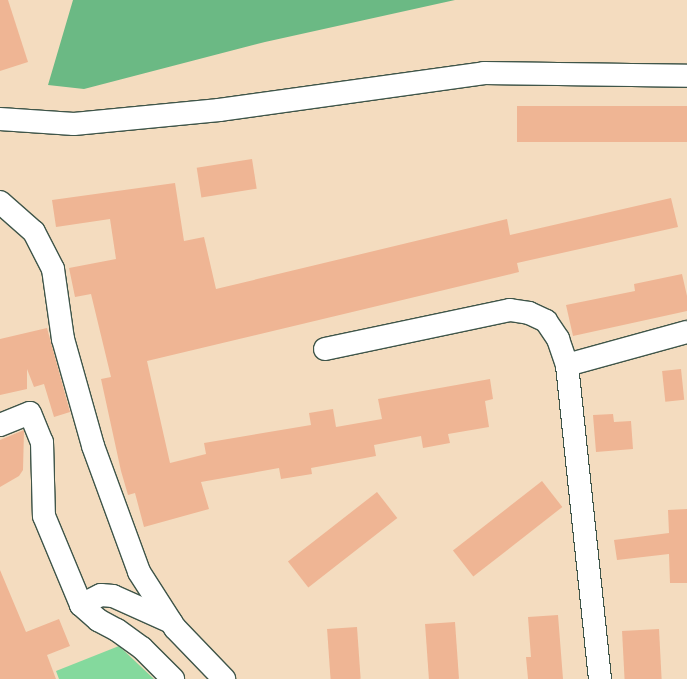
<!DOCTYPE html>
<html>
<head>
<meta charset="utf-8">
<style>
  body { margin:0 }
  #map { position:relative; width:687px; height:679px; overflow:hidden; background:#f4dcbf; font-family:"Old Standard TT",serif }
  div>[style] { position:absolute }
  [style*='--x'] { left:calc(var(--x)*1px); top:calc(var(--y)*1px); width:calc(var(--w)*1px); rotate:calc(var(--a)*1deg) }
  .green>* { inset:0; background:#84d99d }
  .forest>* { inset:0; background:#6bb984 }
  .building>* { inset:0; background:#efb594; transform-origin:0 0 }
  .roads { filter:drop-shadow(1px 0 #3f5549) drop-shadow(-1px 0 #3f5549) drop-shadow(0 1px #3f5549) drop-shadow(0 -1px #3f5549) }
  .minor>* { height:22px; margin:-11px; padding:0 11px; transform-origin:11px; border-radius:11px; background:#fff }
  span { translate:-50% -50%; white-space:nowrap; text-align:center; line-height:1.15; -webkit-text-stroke:3.5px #fcf5e5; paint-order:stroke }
</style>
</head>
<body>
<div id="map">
  <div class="green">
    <i style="clip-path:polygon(119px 646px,154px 679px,59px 679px,56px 671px)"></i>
  </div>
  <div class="forest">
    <i style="clip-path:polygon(73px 0,455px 0,265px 42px,84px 89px,48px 85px)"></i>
  </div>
  <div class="building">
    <i style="clip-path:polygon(0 0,8px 0,28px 62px,0 71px)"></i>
    <i style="left:687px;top:106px;width:36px;height:170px;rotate:90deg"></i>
    <i style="left:252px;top:159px;width:30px;height:56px;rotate:81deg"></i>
    <i style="clip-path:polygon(175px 183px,184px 241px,204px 237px,216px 289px,507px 219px,510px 235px,671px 198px,678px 227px,517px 263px,519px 272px,147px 361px,170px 463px,206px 454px,204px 443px,311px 425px,309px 413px,333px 409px,336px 427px,382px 419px,378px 399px,490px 379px,493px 399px,485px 401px,489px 427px,448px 434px,450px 443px,423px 448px,421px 436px,374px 445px,376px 456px,311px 468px,312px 474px,281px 479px,279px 468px,201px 482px,209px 509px,144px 527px,135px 493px,128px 495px,121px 471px,101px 379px,111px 377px,91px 294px,75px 297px,69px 268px,116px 259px,110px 219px,56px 227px,52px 200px)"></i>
    <i style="clip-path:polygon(682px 274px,687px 296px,687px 311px,573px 336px,566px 305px,635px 291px,634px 284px)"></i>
    <i style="clip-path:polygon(47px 328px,70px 412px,54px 417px,44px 384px,34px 387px,27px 369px,27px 389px,0 395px,0 339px)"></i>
    <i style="left:681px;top:369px;width:31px;height:19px;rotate:84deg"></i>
    <i style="clip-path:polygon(613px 414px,614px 422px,631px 421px,633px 449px,596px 452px,593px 415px)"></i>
    <i style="clip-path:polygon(24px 430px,23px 470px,19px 476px,0 487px,0 440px)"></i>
    <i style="left:542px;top:481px;width:33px;height:113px;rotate:52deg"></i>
    <i style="left:377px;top:492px;width:33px;height:113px;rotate:52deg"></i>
    <i style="clip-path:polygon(687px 509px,687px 583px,670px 583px,669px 554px,617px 560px,614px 540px,669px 533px,668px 510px)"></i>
    <i style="clip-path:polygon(0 570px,26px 632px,59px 619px,70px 646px,47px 655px,56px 679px,0 679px)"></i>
    <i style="clip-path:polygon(558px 615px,563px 679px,528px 679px,526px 657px,531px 657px,528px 617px)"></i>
    <i style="left:455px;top:622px;width:57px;height:30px;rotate:86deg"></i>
    <i style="left:357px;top:627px;width:52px;height:30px;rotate:86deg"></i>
    <i style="left:659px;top:629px;width:50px;height:37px;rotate:87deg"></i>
  </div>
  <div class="roads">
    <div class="minor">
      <i style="--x:0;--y:119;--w:74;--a:3.9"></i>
      <i style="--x:74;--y:124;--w:146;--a:-5.5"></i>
      <i style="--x:219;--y:110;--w:268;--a:-7.9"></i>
      <i style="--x:484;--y:73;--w:203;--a:0.8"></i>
      <i style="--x:0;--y:202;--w:45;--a:41.4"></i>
      <i style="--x:34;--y:232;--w:42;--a:62.8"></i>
      <i style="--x:53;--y:269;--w:71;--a:81.9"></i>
      <i style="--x:63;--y:339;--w:111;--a:74.3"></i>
      <i style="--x:93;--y:446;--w:134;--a:69.9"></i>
      <i style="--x:139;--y:572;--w:67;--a:57.3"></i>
      <i style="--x:175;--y:628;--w:71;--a:46.1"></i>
      <i style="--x:325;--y:349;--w:189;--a:-11.9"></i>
      <i style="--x:510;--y:310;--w:19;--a:9"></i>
      <i style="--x:529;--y:313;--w:19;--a:25"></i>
      <i style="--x:546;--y:321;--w:22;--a:56"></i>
      <i style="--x:558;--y:339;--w:28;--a:71"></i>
      <i style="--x:567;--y:365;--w:316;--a:84"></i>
      <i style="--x:567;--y:365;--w:124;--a:-15.4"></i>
      <i style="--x:0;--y:425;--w:32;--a:-22"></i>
      <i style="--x:30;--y:413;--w:31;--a:68"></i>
      <i style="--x:42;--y:442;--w:74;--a:88.5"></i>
      <i style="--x:44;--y:516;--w:96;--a:67.4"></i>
      <i style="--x:81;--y:605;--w:23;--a:41"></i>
      <i style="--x:98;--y:620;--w:21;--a:28"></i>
      <i style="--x:117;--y:630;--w:31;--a:36"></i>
      <i style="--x:142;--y:648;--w:44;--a:45"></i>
      <i style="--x:81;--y:605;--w:22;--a:-27"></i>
      <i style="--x:101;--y:595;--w:12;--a:5"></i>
      <i style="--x:113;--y:596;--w:64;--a:24.1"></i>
    </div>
  </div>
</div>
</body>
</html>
